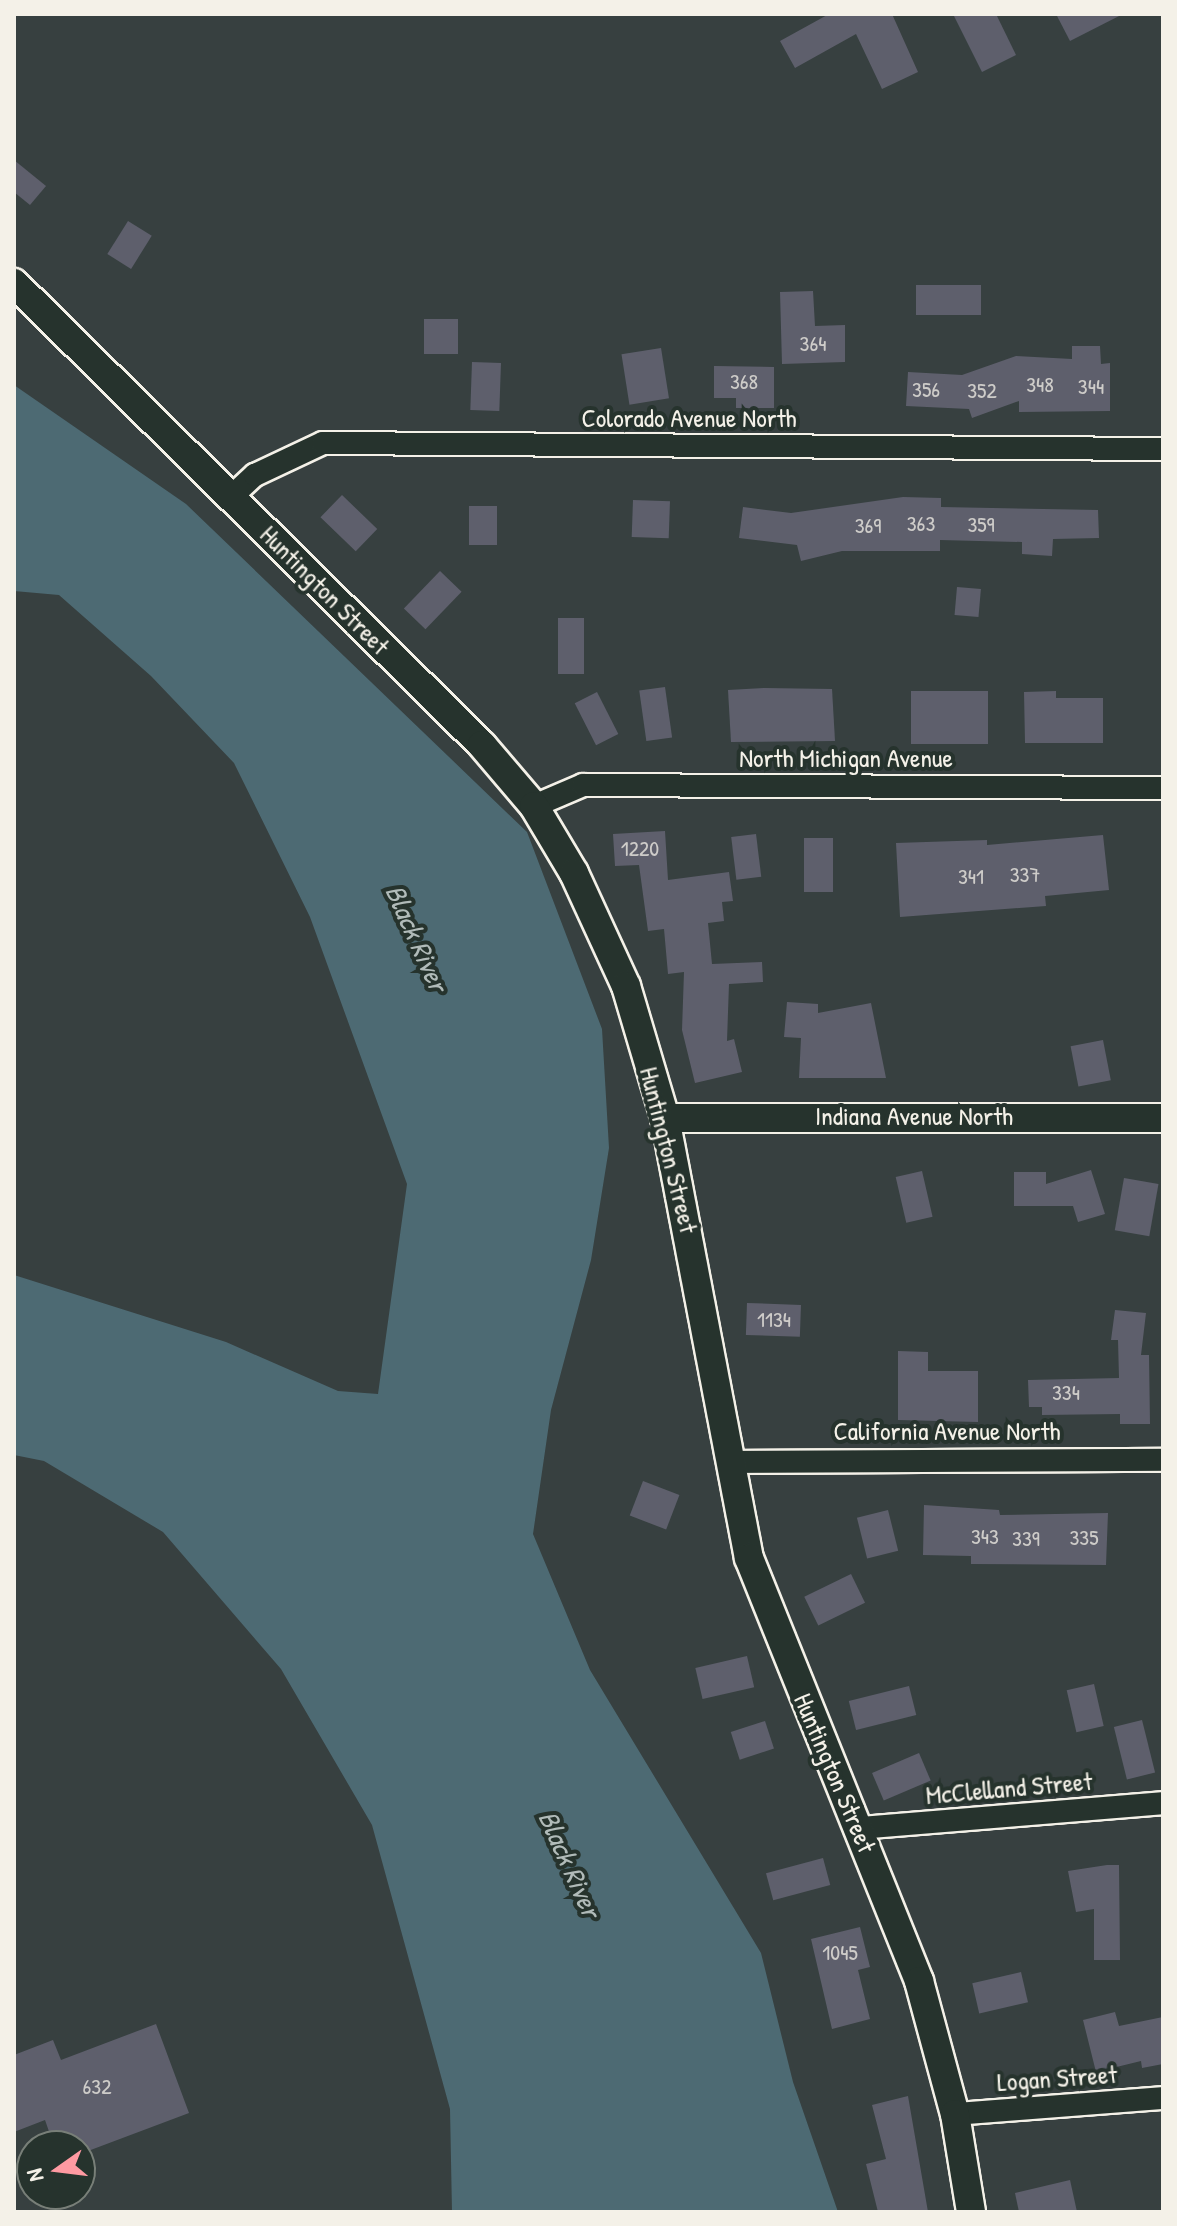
<!DOCTYPE html>
<html>
<head>
<meta charset="utf-8">
<style>
  body { margin:0 }
  #map { position:relative; width:1177px; height:2226px; overflow:hidden; background:#374040; font-family:"Patrick Hand",sans-serif }
  div>[style] { position:absolute }
  [style*='--x'] { left:calc(var(--x)*1px); top:calc(var(--y)*1px); width:calc(var(--w)*1px); rotate:calc(var(--a)*1deg) }
  .water>* { inset:0; background:#4d6a73 }
  .building>* { inset:0; background:#5e5f6c; transform-origin:0 0 }
  .roads { filter:drop-shadow(2px 0 #f4f1e8) drop-shadow(-2px 0 #f4f1e8) drop-shadow(0 2px #f4f1e8) drop-shadow(0 -2px #f4f1e8) }
  .minor>* { height:22px; margin:-11px; padding:0 11px; transform-origin:11px; border-radius:11px; background:#26332d }
  .tertiary>* { height:28px; margin:-14px; padding:0 14px; transform-origin:14px; border-radius:14px; background:#26332d }
  span { translate:-50% -50%; white-space:nowrap; text-align:center; line-height:1.15; -webkit-text-stroke:8px #26332d; paint-order:stroke }
  .number-label { font-size:22px; color:#ceccc9 }
  .number-label span { -webkit-text-stroke-width:0 }
  .street-label { font-size:26px; color:#f4f1e8 }
  .water-label { font-size:28px; color:#b1bbb9; font-style:italic }
  .frame { position:absolute; inset:0; border:16px solid #f4f1e8; pointer-events:none }
  .north { position:absolute; left:16px; top:2130px; width:80px; height:80px; box-sizing:border-box; background:#26332d; border:2px solid #787f78; border-radius:50%; rotate:256deg; font-size:22px; font-weight:700; line-height:32px; text-align:center; color:#f4f1e8 }
  .north::after { content:''; display:block; margin:auto; width:28px; height:36px; background:#ff9aa2; clip-path:polygon(50% 0,100% 100%,50% 72%,0 100%) }
</style>
</head>
<body>
<div id="map">
  <div class="water">
    <i style="clip-path:polygon(14px 385px,186px 504px,527px 832px,602px 1029px,609px 1148px,591px 1260px,551px 1410px,533px 1534px,590px 1670px,761px 1953px,793px 2082px,838px 2212px,452px 2212px,450px 2109px,372px 1825px,281px 1669px,163px 1532px,44px 1461px,14px 1455px,14px 1275px,226px 1342px,338px 1391px,378px 1394px,407px 1184px,310px 917px,234px 763px,151px 676px,59px 595px,14px 591px)"></i>
  </div>
  <div class="building">
    <i style="clip-path:polygon(829px 14px,892px 14px,918px 72px,882px 89px,856px 34px,795px 68px,780px 41px)"></i>
    <i style="clip-path:polygon(953px 14px,996px 14px,1016px 55px,982px 72px)"></i>
    <i style="clip-path:polygon(1056px 14px,1123px 14px,1070px 41px)"></i>
    <i style="clip-path:polygon(14px 160px,46px 186px,30px 205px,14px 192px)"></i>
    <i style="left:128px;top:221px;width:28px;height:39px;rotate:32deg"></i>
    <i style="left:981px;top:285px;width:30px;height:65px;rotate:90deg"></i>
    <i style="clip-path:polygon(813px 291px,815px 326px,845px 325px,845px 362px,782px 364px,780px 292px)"></i>
    <i style="left:424px;top:319px;width:34px;height:35px"></i>
    <i style="clip-path:polygon(1072px 346px,1100px 346px,1101px 364px,1110px 363px,1110px 411px,1019px 412px,1019px 401px,972px 418px,969px 409px,906px 406px,908px 372px,962px 375px,1016px 356px,1072px 359px)"></i>
    <i style="left:661px;top:348px;width:51px;height:40px;rotate:81deg"></i>
    <i style="left:472px;top:362px;width:29px;height:48px;rotate:2deg"></i>
    <i style="clip-path:polygon(714px 366px,774px 367px,774px 408px,736px 408px,736px 398px,714px 398px)"></i>
    <i style="left:342px;top:495px;width:49px;height:31px;rotate:44deg"></i>
    <i style="clip-path:polygon(903px 497px,941px 498px,941px 507px,1098px 510px,1099px 538px,1053px 539px,1052px 556px,1022px 554px,1022px 542px,940px 540px,940px 551px,842px 551px,801px 561px,797px 545px,739px 538px,743px 507px,791px 513px)"></i>
    <i style="left:633px;top:500px;width:37px;height:37px;rotate:2deg"></i>
    <i style="left:469px;top:506px;width:28px;height:39px"></i>
    <i style="left:440px;top:571px;width:30px;height:52px;rotate:44deg"></i>
    <i style="left:957px;top:587px;width:24px;height:28px;rotate:5deg"></i>
    <i style="left:558px;top:618px;width:26px;height:56px"></i>
    <i style="left:665px;top:687px;width:51px;height:26px;rotate:82deg"></i>
    <i style="clip-path:polygon(764px 688px,832px 689px,835px 741px,731px 742px,728px 690px)"></i>
    <i style="left:911px;top:691px;width:77px;height:53px"></i>
    <i style="clip-path:polygon(1056px 691px,1056px 698px,1103px 698px,1103px 743px,1025px 743px,1024px 692px)"></i>
    <i style="left:597px;top:692px;width:47px;height:25px;rotate:63deg"></i>
    <i style="clip-path:polygon(665px 831px,668px 880px,729px 872px,733px 901px,722px 902px,724px 921px,708px 923px,712px 964px,762px 962px,763px 982px,729px 984px,727px 1041px,734px 1039px,742px 1072px,695px 1083px,682px 1030px,684px 972px,668px 974px,664px 929px,648px 931px,639px 865px,615px 866px,613px 834px)"></i>
    <i style="left:756px;top:834px;width:43px;height:25px;rotate:83deg"></i>
    <i style="clip-path:polygon(1103px 835px,1109px 890px,1045px 896px,1046px 906px,900px 917px,896px 843px,987px 840px,987px 845px)"></i>
    <i style="left:804px;top:838px;width:29px;height:54px"></i>
    <i style="clip-path:polygon(787px 1002px,818px 1004px,818px 1013px,871px 1003px,886px 1078px,799px 1078px,801px 1038px,784px 1037px)"></i>
    <i style="left:1103px;top:1040px;width:41px;height:33px;rotate:79deg"></i>
    <i style="clip-path:polygon(1091px 1170px,1105px 1214px,1078px 1222px,1073px 1206px,1014px 1206px,1014px 1172px,1046px 1172px,1046px 1184px)"></i>
    <i style="left:922px;top:1171px;width:47px;height:27px;rotate:77deg"></i>
    <i style="left:1124px;top:1178px;width:35px;height:53px;rotate:10deg"></i>
    <i style="left:747px;top:1303px;width:54px;height:32px;rotate:2deg"></i>
    <i style="clip-path:polygon(1115px 1310px,1146px 1313px,1141px 1355px,1149px 1355px,1150px 1424px,1120px 1424px,1120px 1414px,1042px 1415px,1042px 1407px,1029px 1407px,1028px 1380px,1119px 1378px,1118px 1340px,1111px 1340px)"></i>
    <i style="clip-path:polygon(898px 1351px,928px 1352px,928px 1371px,978px 1371px,978px 1422px,898px 1420px)"></i>
    <i style="left:643px;top:1481px;width:39px;height:37px;rotate:21deg"></i>
    <i style="clip-path:polygon(924px 1505px,999px 1510px,1000px 1515px,1108px 1513px,1106px 1565px,971px 1564px,971px 1556px,923px 1555px)"></i>
    <i style="left:888px;top:1510px;width:42px;height:32px;rotate:76deg"></i>
    <i style="left:851px;top:1574px;width:32px;height:52px;rotate:64deg"></i>
    <i style="left:747px;top:1656px;width:32px;height:53px;rotate:77deg"></i>
    <i style="left:1094px;top:1684px;width:43px;height:28px;rotate:77deg"></i>
    <i style="left:909px;top:1686px;width:30px;height:62px;rotate:76deg"></i>
    <i style="left:1142px;top:1720px;width:54px;height:29px;rotate:76deg"></i>
    <i style="left:765px;top:1721px;width:29px;height:36px;rotate:72deg"></i>
    <i style="left:919px;top:1753px;width:30px;height:51px;rotate:67deg"></i>
    <i style="left:823px;top:1858px;width:28px;height:59px;rotate:75deg"></i>
    <i style="clip-path:polygon(1107px 1865px,1119px 1865px,1120px 1960px,1094px 1960px,1094px 1909px,1076px 1912px,1068px 1871px)"></i>
    <i style="clip-path:polygon(860px 1927px,870px 1967px,858px 1970px,870px 2019px,832px 2029px,811px 1939px)"></i>
    <i style="left:1021px;top:1972px;width:31px;height:50px;rotate:77deg"></i>
    <i style="clip-path:polygon(1115px 2012px,1119px 2026px,1163px 2017px,1163px 2064px,1142px 2068px,1141px 2061px,1096px 2072px,1083px 2020px)"></i>
    <i style="clip-path:polygon(156px 2024px,189px 2113px,80px 2154px,80px 2146px,54px 2146px,45px 2120px,14px 2132px,14px 2055px,53px 2040px,61px 2060px)"></i>
    <i style="clip-path:polygon(908px 2096px,928px 2212px,878px 2212px,866px 2164px,886px 2159px,872px 2105px)"></i>
    <i style="clip-path:polygon(1070px 2180px,1077px 2212px,1019px 2212px,1015px 2193px)"></i>
  </div>
  <div class="roads">
    <div class="minor">
      <i style="--x:231;--y:497;--w:33;--a:-43"></i>
      <i style="--x:255;--y:475;--w:75;--a:-25.2"></i>
      <i style="--x:323;--y:443;--w:840;--a:0.41"></i>
      <i style="--x:534;--y:806;--w:53;--a:-23.2"></i>
      <i style="--x:583;--y:785;--w:580;--a:0.3"></i>
      <i style="--x:732;--y:1462;--w:431;--a:-0.3"></i>
      <i style="--x:860;--y:1828;--w:304;--a:-4.7"></i>
      <i style="--x:955;--y:2114;--w:209;--a:-4.4"></i>
    </div>
    <div class="tertiary">
      <i style="--x:14;--y:283;--w:658;--a:44.63"></i>
      <i style="--x:482;--y:745;--w:80;--a:49.6"></i>
      <i style="--x:534;--y:806;--w:78;--a:59.2"></i>
      <i style="--x:574;--y:873;--w:124;--a:65.3"></i>
      <i style="--x:626;--y:986;--w:138;--a:73.5"></i>
      <i style="--x:665;--y:1118;--w:448;--a:79.2"></i>
      <i style="--x:749;--y:1558;--w:456;--a:68.1"></i>
      <i style="--x:919;--y:1981;--w:138;--a:74.9"></i>
      <i style="--x:955;--y:2114;--w:99;--a:80.7"></i>
      <i style="--x:665;--y:1118;--w:498;--a:0"></i>
    </div>
  </div>
  <div class="number-label">
    <span style="left:813px;top:344px">364</span>
    <span style="left:744px;top:382px">368</span>
    <span style="left:1040px;top:385px">348</span>
    <span style="left:1091px;top:387px">344</span>
    <span style="left:926px;top:390px">356</span>
    <span style="left:982px;top:391px">352</span>
    <span style="left:921px;top:524px">363</span>
    <span style="left:981px;top:525px">359</span>
    <span style="left:868px;top:526px">369</span>
    <span style="left:640px;top:849px">1220</span>
    <span style="left:1025px;top:875px">337</span>
    <span style="left:971px;top:877px">341</span>
    <span style="left:774px;top:1320px">1134</span>
    <span style="left:1066px;top:1393px">334</span>
    <span style="left:985px;top:1537px">343</span>
    <span style="left:1084px;top:1538px">335</span>
    <span style="left:1026px;top:1539px">339</span>
    <span style="left:840px;top:1953px">1045</span>
    <span style="left:97px;top:2087px">632</span>
  </div>
  <div class="street-label">
    <span style="left:689px;top:418px">Colorado Avenue North</span>
    <span style="left:325px;top:590px;rotate:45deg">Huntington Street</span>
    <span style="left:846px;top:758px">North Michigan Avenue</span>
    <span style="left:914px;top:1116px">Indiana Avenue North</span>
    <span style="left:669px;top:1150px;rotate:76deg">Huntington Street</span>
    <span style="left:947px;top:1431px">California Avenue North</span>
    <span style="left:835px;top:1773px;rotate:67deg">Huntington Street</span>
    <span style="left:1009px;top:1788px;rotate:-5deg">McClelland Street</span>
    <span style="left:1057px;top:2078px;rotate:-4deg">Logan Street</span>
  </div>
  <div class="water-label">
    <span style="left:417px;top:938px;rotate:66deg">Black River</span>
    <span style="left:570px;top:1864px;rotate:66deg">Black River</span>
  </div>
  <div class="frame"></div>
  <div class="north">N</div>
</div>
</body>
</html>
